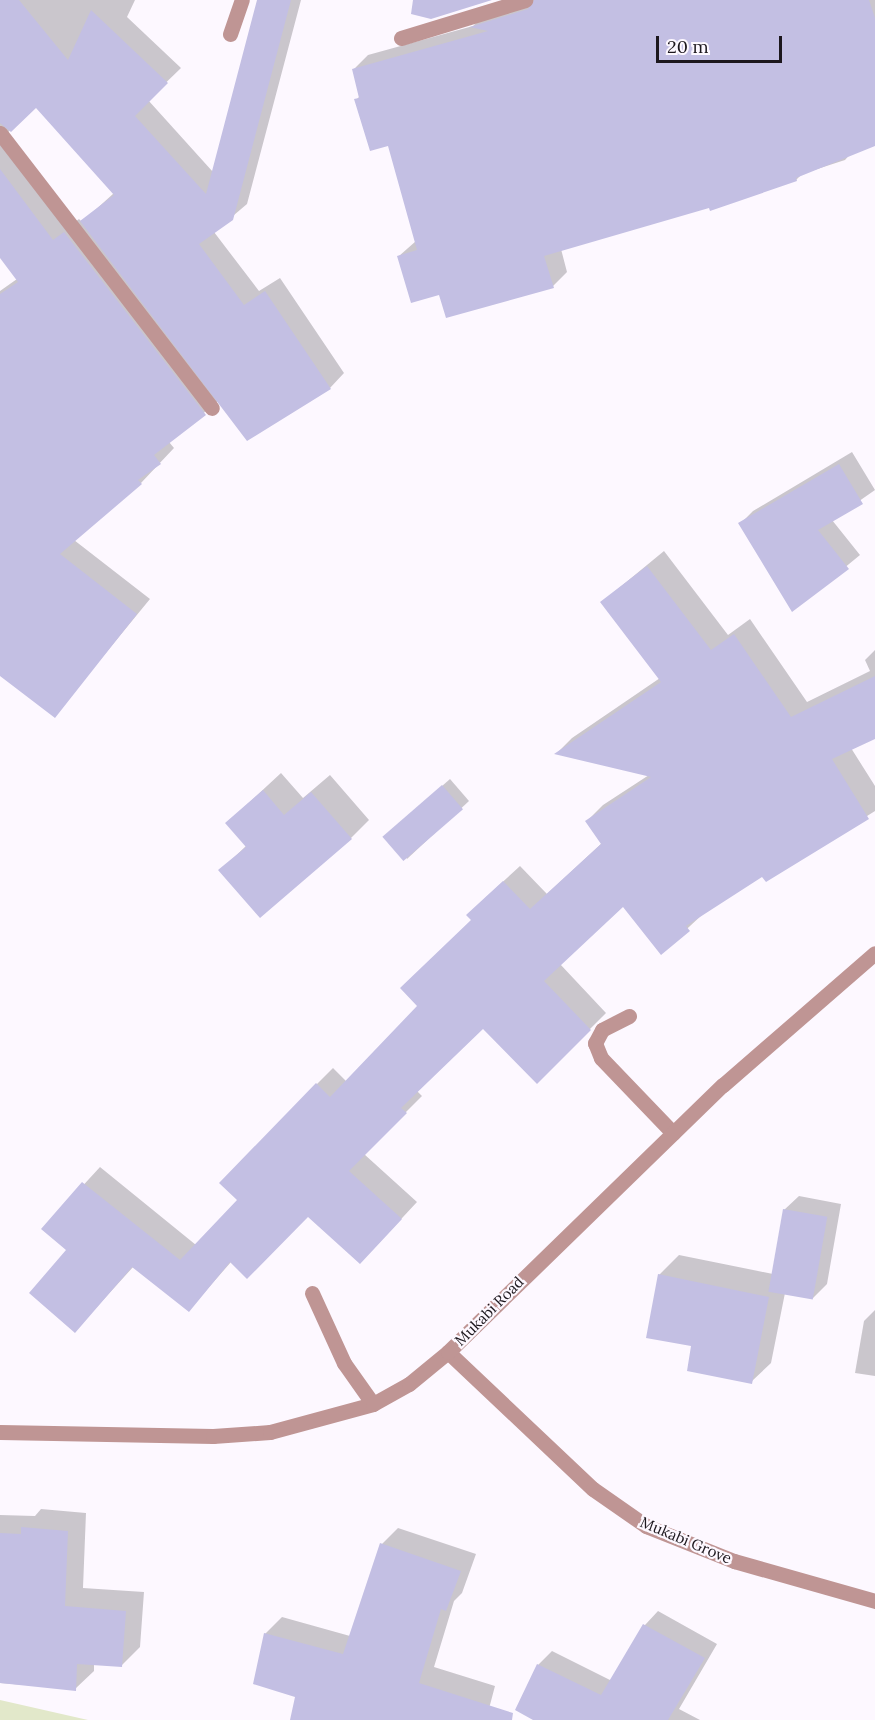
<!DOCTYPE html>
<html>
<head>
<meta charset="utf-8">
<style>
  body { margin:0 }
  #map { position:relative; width:875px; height:1720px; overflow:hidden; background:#fdf8ff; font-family:Lora,serif }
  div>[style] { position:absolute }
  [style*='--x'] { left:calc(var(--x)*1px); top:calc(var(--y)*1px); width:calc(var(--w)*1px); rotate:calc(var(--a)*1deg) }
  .green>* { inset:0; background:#e2e8ca }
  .shadow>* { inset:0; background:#0003 }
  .building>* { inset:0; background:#c3bfe3; transform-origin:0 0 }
  .lane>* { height:15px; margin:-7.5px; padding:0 7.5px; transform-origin:7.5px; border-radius:7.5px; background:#bf9594 }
  .street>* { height:15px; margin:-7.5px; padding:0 7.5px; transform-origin:7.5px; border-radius:7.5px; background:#bf9594 }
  span { translate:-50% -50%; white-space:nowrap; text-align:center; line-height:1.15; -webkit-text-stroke:4.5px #fdf8ff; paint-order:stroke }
  .street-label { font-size:15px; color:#1c171d }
  .scale { position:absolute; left:656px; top:36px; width:126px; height:27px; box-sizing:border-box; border:3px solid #1c171d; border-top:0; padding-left:8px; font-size:18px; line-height:21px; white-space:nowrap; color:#1c171d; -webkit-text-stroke:4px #fdf8ff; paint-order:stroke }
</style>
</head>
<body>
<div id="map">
  <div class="green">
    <i style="clip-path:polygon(0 1700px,88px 1720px,0 1720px)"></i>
  </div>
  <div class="shadow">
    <i style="clip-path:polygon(evenodd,0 0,135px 0,127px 17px,181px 68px,148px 100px,213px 172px,258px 0,301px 0,247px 204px,214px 232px,259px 291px,280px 278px,344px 373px,330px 388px,218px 401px,169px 442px,174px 448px,141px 483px,74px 540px,150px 599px,54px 716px,0 674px,0 291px,17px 279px,0 255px,0 0,36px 106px,114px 193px,82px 222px,79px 219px,68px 227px,2px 138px,36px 106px)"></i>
    <i style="clip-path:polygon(529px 0,875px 0,875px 144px,853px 151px,845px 160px,802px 174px,796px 180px,561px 249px,567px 272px,553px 286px,440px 293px,399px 256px,416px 241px,389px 144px,356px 100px,360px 96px,353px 70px,368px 55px,473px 26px,486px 13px)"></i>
    <i style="clip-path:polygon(852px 452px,875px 490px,832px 520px,860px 555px,793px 610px,740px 524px,753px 511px)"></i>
    <i style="clip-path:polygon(664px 551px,728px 635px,750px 619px,807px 702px,870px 671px,865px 660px,875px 650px,875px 737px,851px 748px,875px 786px,875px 811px,766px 880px,763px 875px,704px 913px,661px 953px,623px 905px,560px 964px,606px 1013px,537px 1082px,484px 1027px,417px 1091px,422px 1096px,364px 1154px,417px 1202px,376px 1246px,308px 1215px,231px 1262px,189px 1310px,134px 1266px,75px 1331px,69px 1250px,43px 1229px,100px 1167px,196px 1245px,240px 1200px,317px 1084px,333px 1068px,346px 1081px,419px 1006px,484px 899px,520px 866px,547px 894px,602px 843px,587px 821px,603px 805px,649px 775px,557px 753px,572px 738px,660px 678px,602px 602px)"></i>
    <i style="clip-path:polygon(281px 773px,303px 798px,330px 775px,369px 820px,351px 838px,221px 870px,247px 845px,227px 823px)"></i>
    <i style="clip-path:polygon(450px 779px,469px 801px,407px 859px,392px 830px)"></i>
    <i style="clip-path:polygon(799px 1196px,841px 1204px,827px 1284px,813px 1298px,785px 1293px,771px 1363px,751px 1382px,693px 1345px,659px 1275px,679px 1255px,773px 1274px,784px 1210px)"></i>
    <i style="clip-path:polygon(875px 1310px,875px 1376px,855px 1373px,864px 1321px)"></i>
    <i style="clip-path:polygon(41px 1509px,86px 1513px,83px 1588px,144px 1592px,140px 1647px,121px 1666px,94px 1664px,94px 1671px,75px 1689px,0 1683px,0 1515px,35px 1516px)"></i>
    <i style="clip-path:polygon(398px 1528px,476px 1554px,462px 1593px,454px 1601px,434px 1667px,495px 1686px,486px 1720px,291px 1720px,297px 1696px,265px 1634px,282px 1617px,350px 1636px,382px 1544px)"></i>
    <i style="clip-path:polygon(658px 1611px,717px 1644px,679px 1709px,700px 1720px,536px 1720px,538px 1665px,552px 1651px,612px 1681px,645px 1625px)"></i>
  </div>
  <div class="building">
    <i style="clip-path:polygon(0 0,19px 0,68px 60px,91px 10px,168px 83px,135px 116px,206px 194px,257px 0,291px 0,233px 220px,199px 244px,244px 305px,265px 291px,331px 389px,247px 441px,80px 221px,114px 195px,36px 108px,11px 132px,0 123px)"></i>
    <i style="clip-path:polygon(413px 0,492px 0,431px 19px,411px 14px)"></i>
    <i style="clip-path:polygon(534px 0,869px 0,875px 18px,875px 146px,796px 178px,797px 181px,710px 211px,709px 208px,544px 256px,554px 288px,446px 318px,439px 295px,411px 303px,397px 256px,417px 250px,388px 146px,370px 151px,354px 99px,359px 98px,352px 69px,488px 31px,470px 27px,528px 9px)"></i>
    <i style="clip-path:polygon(0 169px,53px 240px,64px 232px,206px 415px,154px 455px,161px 464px,138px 480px,142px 484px,60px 554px,137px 614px,55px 718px,0 676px,0 294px,18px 282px,0 258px)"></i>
    <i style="clip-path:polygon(839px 464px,863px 504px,818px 530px,849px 569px,792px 612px,738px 523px)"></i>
    <i style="clip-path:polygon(647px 566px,711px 650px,734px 634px,791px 717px,875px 676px,875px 739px,832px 759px,869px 819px,766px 882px,762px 877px,686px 926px,690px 931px,661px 955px,623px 907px,544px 981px,591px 1030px,537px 1084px,483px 1029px,401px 1108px,407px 1113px,349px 1171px,402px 1219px,360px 1264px,308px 1217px,247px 1279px,230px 1262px,189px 1312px,132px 1267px,75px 1333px,29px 1293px,66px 1250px,41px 1229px,82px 1182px,180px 1260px,237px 1200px,219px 1183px,316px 1083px,330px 1097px,417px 1006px,400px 988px,471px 920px,466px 915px,503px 881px,530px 909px,601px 844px,585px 821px,651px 777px,554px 754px,661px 682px,600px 602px)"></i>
    <i style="left:442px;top:785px;width:32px;height:79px;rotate:49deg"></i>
    <i style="clip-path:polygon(263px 790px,284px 815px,311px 792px,352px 839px,260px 918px,218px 870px,246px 847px,225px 823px)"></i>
    <i style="left:783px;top:1209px;width:45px;height:84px;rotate:10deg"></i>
    <i style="clip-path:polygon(658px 1274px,769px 1297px,752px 1384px,687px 1371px,691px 1346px,646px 1338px)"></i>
    <i style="clip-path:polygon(21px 1527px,68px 1531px,65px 1606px,126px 1611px,122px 1667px,77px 1664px,76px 1691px,0 1683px,0 1533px,21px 1534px)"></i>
    <i style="clip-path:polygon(380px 1543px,461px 1571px,446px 1611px,441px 1609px,419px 1683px,513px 1713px,512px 1720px,290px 1720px,295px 1697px,253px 1684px,264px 1633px,343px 1654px)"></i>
    <i style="clip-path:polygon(643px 1624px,705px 1658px,668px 1720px,533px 1720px,515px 1710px,537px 1664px,601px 1695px)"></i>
  </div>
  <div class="lane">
    <i style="--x:230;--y:34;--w:36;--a:-71"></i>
    <i style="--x:629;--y:1016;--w:30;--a:153"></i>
    <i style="--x:602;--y:1030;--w:15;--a:118"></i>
    <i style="--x:595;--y:1043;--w:16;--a:68"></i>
    <i style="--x:601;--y:1058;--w:104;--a:46.2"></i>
    <i style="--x:312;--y:1293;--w:77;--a:65.4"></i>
    <i style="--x:344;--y:1363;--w:50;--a:54.7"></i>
  </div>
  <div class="street">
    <i style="--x:401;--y:38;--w:130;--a:-17"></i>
    <i style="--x:0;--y:133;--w:347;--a:52.4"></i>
    <i style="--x:448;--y:1352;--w:199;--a:43.4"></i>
    <i style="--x:593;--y:1489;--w:65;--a:34.9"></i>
    <i style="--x:646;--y:1526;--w:95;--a:21.7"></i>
    <i style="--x:734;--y:1561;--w:147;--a:15.8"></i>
    <i style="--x:0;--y:1432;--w:213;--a:1.1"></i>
    <i style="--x:213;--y:1436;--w:57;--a:-4"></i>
    <i style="--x:270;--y:1432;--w:107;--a:-15.2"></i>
    <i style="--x:373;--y:1404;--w:41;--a:-29.1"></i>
    <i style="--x:409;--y:1384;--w:50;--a:-39.4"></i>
    <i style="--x:448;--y:1352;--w:383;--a:-44.2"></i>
    <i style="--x:723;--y:1085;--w:201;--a:-41"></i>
  </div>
  <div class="street-label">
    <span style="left:489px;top:1311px;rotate:-45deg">Mukabi Road</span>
    <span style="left:686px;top:1540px;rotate:23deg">Mukabi Grove</span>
  </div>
  <div class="scale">20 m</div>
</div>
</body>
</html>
